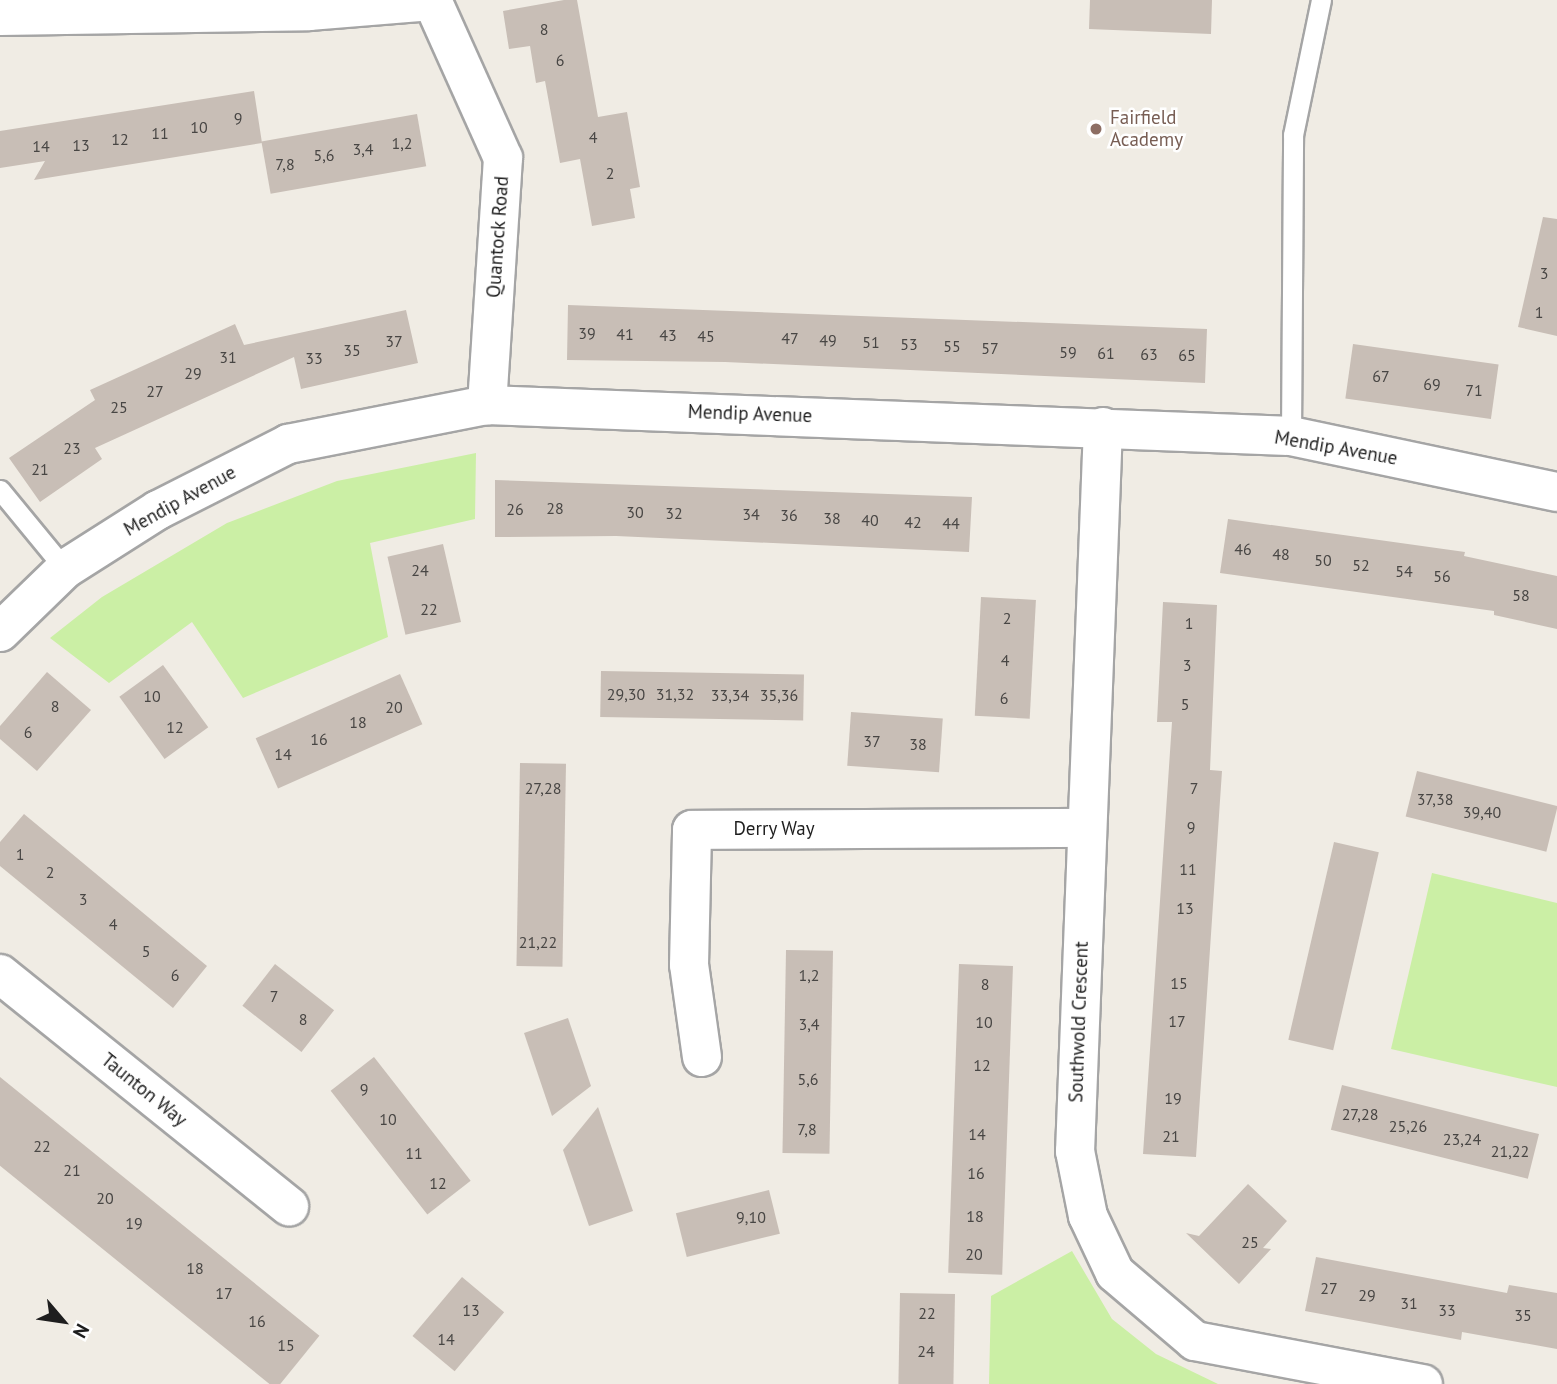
<!DOCTYPE html>
<html>
<head>
<meta charset="utf-8">
<style>
  body { margin:0 }
  #map { position:relative; width:1557px; height:1384px; overflow:hidden; background:#f0ece4; font-family:"PT Sans",sans-serif }
  div>[style] { position:absolute }
  [style*='--x'] { left:calc(var(--x)*1px); top:calc(var(--y)*1px); width:calc(var(--w)*1px); rotate:calc(var(--a)*1deg) }
  .grass>* { inset:0; background:#cbefa5 }
  .building>* { inset:0; background:#c8beb6; transform-origin:0 0 }
  .roads { filter:drop-shadow(2px 0 #a5a5a5) drop-shadow(-2px 0 #a5a5a5) drop-shadow(0 2px #a5a5a5) drop-shadow(0 -2px #a5a5a5) }
  .service>* { height:19px; margin:-9.5px; padding:0 9.5px; transform-origin:9.5px; border-radius:9.5px; background:#fff }
  .minor>* { height:38px; margin:-19px; padding:0 19px; transform-origin:19px; border-radius:19px; background:#fff }
  .dots>* { width:19px; height:19px; translate:-50% -50%; box-sizing:border-box; border:4px solid #fff; border-radius:50% }
  span { translate:-50% -50%; white-space:nowrap; text-align:center; line-height:1.15; -webkit-text-stroke:5px #fff; paint-order:stroke }
  .number-label { font-size:16px; color:#484644 }
  .number-label span { -webkit-text-stroke-width:0 }
  .education-label { font-size:19px; color:#785e54 }
  .left { translate:0 -50%; text-align:left }
  .street-label { font-size:19px; color:#1e1e1e }
  .north { position:absolute; left:28px; top:1286px; width:70px; height:70px; -webkit-text-stroke:5px #fff; paint-order:stroke; rotate:119deg; font-size:19px; font-weight:700; line-height:28px; text-align:center; color:#1e1e1e }
  .north::after { content:''; display:block; margin:auto; width:24px; height:32px; background:#1e1e1e; clip-path:polygon(50% 0,100% 100%,50% 72%,0 100%) }
</style>
</head>
<body>
<div id="map">
  <div class="grass">
    <i style="clip-path:polygon(476px 453px,475px 519px,370px 543px,388px 637px,243px 698px,192px 622px,109px 683px,50px 638px,102px 597px,227px 523px,337px 481px)"></i>
    <i style="clip-path:polygon(1432px 873px,1557px 903px,1557px 1087px,1391px 1049px)"></i>
    <i style="clip-path:polygon(1072px 1251px,1112px 1319px,1156px 1354px,1218px 1384px,989px 1384px,991px 1296px)"></i>
  </div>
  <div class="building">
    <i style="clip-path:polygon(564px 0,577px 0,598px 117px,627px 112px,640px 187px,630px 189px,635px 218px,592px 226px,580px 159px,560px 163px,545px 81px,536px 83px,530px 46px,509px 49px,503px 11px)"></i>
    <i style="clip-path:polygon(1090px 0,1212px 0,1211px 34px,1089px 29px)"></i>
    <i style="clip-path:polygon(254px 91px,262px 143px,34px 180px,45px 161px,0 168px,0 131px)"></i>
    <i style="left:417px;top:114px;width:53px;height:158px;rotate:80deg"></i>
    <i style="clip-path:polygon(1543px 217px,1557px 219px,1557px 336px,1518px 327px)"></i>
    <i style="clip-path:polygon(568px 305px,1207px 329px,1205px 383px,725px 362px,567px 360px)"></i>
    <i style="clip-path:polygon(406px 310px,418px 363px,301px 389px,294px 357px,95px 448px,102px 459px,40px 502px,9px 458px,95px 400px,90px 390px,235px 324px,244px 345px)"></i>
    <i style="left:1353px;top:344px;width:147px;height:55px;rotate:8deg"></i>
    <i style="clip-path:polygon(495px 480px,972px 497px,969px 552px,616px 536px,495px 537px)"></i>
    <i style="clip-path:polygon(1228px 519px,1465px 552px,1464px 556px,1557px 576px,1557px 629px,1494px 615px,1494px 611px,1220px 573px)"></i>
    <i style="left:443px;top:544px;width:80px;height:57px;rotate:77deg"></i>
    <i style="left:981px;top:597px;width:55px;height:119px;rotate:3deg"></i>
    <i style="clip-path:polygon(1163px 602px,1217px 605px,1210px 770px,1222px 771px,1196px 1157px,1143px 1154px,1172px 722px,1157px 722px)"></i>
    <i style="left:163px;top:665px;width:77px;height:54px;rotate:54deg"></i>
    <i style="left:601px;top:671px;width:203px;height:46px;rotate:1deg"></i>
    <i style="clip-path:polygon(47px 672px,91px 710px,37px 771px,0 739px,0 726px)"></i>
    <i style="left:400px;top:674px;width:55px;height:158px;rotate:66deg"></i>
    <i style="left:851px;top:712px;width:92px;height:54px;rotate:4deg"></i>
    <i style="left:520px;top:763px;width:46px;height:203px;rotate:1deg"></i>
    <i style="left:1417px;top:771px;width:145px;height:47px;rotate:14deg"></i>
    <i style="clip-path:polygon(24px 814px,207px 966px,173px 1008px,0 866px,0 842px)"></i>
    <i style="left:1334px;top:842px;width:46px;height:203px;rotate:13deg"></i>
    <i style="left:786px;top:950px;width:47px;height:203px;rotate:1deg"></i>
    <i style="left:275px;top:964px;width:75px;height:53px;rotate:38deg"></i>
    <i style="left:959px;top:964px;width:54px;height:309px;rotate:2deg"></i>
    <i style="clip-path:polygon(568px 1018px,591px 1086px,552px 1116px,524px 1033px)"></i>
    <i style="left:374px;top:1057px;width:157px;height:55px;rotate:52deg"></i>
    <i style="left:0;top:1077px;width:411px;height:69px;rotate:39deg"></i>
    <i style="left:1342px;top:1085px;width:203px;height:46px;rotate:14deg"></i>
    <i style="clip-path:polygon(598px 1107px,633px 1211px,589px 1226px,563px 1150px)"></i>
    <i style="clip-path:polygon(1248px 1184px,1287px 1221px,1263px 1248px,1271px 1249px,1239px 1284px,1186px 1233px,1199px 1236px)"></i>
    <i style="left:769px;top:1190px;width:45px;height:96px;rotate:76deg"></i>
    <i style="clip-path:polygon(1316px 1257px,1507px 1293px,1509px 1285px,1557px 1293px,1557px 1349px,1462px 1332px,1461px 1340px,1305px 1311px)"></i>
    <i style="left:462px;top:1277px;width:55px;height:77px;rotate:40deg"></i>
    <i style="left:900px;top:1293px;width:55px;height:91px;rotate:1deg"></i>
  </div>
  <div class="roads">
    <div class="service">
      <i style="--x:1291;--y:436;--w:301;--a:-89.6"></i>
      <i style="--x:1293;--y:135;--w:138;--a:-78.3"></i>
      <i style="--x:0;--y:490;--w:102;--a:50.6"></i>
    </div>
    <div class="minor">
      <i style="--x:432;--y:0;--w:173;--a:65.8"></i>
      <i style="--x:503;--y:158;--w:248;--a:93.7"></i>
      <i style="--x:0;--y:16;--w:309;--a:-0.9"></i>
      <i style="--x:309;--y:11;--w:123;--a:-4.6"></i>
      <i style="--x:1103;--y:427;--w:725;--a:92.21"></i>
      <i style="--x:1075;--y:1151;--w:66;--a:78.7"></i>
      <i style="--x:1088;--y:1216;--w:63;--a:64.7"></i>
      <i style="--x:1115;--y:1273;--w:105;--a:40.4"></i>
      <i style="--x:1195;--y:1341;--w:232;--a:10.7"></i>
      <i style="--x:0;--y:632;--w:91;--a:-44.1"></i>
      <i style="--x:65;--y:569;--w:110;--a:-32.4"></i>
      <i style="--x:158;--y:510;--w:146;--a:-26.9"></i>
      <i style="--x:288;--y:444;--w:203;--a:-11.1"></i>
      <i style="--x:487;--y:405;--w:805;--a:2.21"></i>
      <i style="--x:1291;--y:436;--w:272;--a:11.9"></i>
      <i style="--x:0;--y:974;--w:371;--a:38.8"></i>
      <i style="--x:702;--y:1057;--w:93;--a:-98"></i>
      <i style="--x:689;--y:965;--w:135;--a:-88.7"></i>
      <i style="--x:692;--y:830;--w:393;--a:-0.3"></i>
    </div>
  </div>
  <div class="dots">
    <i style="left:1096px;top:129px;background:#8d6e63"></i>
  </div>
  <div class="number-label">
    <span style="left:544px;top:29px">8</span>
    <span style="left:560px;top:60px">6</span>
    <span style="left:238px;top:118px">9</span>
    <span style="left:199px;top:127px">10</span>
    <span style="left:160px;top:133px">11</span>
    <span style="left:593px;top:137px">4</span>
    <span style="left:120px;top:139px">12</span>
    <span style="left:402px;top:143px">1,2</span>
    <span style="left:81px;top:145px">13</span>
    <span style="left:41px;top:146px">14</span>
    <span style="left:363px;top:149px">3,4</span>
    <span style="left:324px;top:155px">5,6</span>
    <span style="left:285px;top:164px">7,8</span>
    <span style="left:610px;top:173px">2</span>
    <span style="left:1544px;top:273px">3</span>
    <span style="left:1539px;top:312px">1</span>
    <span style="left:587px;top:333px">39</span>
    <span style="left:625px;top:334px">41</span>
    <span style="left:668px;top:335px">43</span>
    <span style="left:706px;top:336px">45</span>
    <span style="left:790px;top:338px">47</span>
    <span style="left:828px;top:340px">49</span>
    <span style="left:394px;top:341px">37</span>
    <span style="left:871px;top:342px">51</span>
    <span style="left:909px;top:344px">53</span>
    <span style="left:952px;top:346px">55</span>
    <span style="left:990px;top:348px">57</span>
    <span style="left:352px;top:350px">35</span>
    <span style="left:1068px;top:352px">59</span>
    <span style="left:1106px;top:353px">61</span>
    <span style="left:1149px;top:354px">63</span>
    <span style="left:1187px;top:355px">65</span>
    <span style="left:228px;top:357px">31</span>
    <span style="left:314px;top:358px">33</span>
    <span style="left:193px;top:373px">29</span>
    <span style="left:1381px;top:376px">67</span>
    <span style="left:1432px;top:384px">69</span>
    <span style="left:1474px;top:390px">71</span>
    <span style="left:155px;top:391px">27</span>
    <span style="left:119px;top:407px">25</span>
    <span style="left:72px;top:448px">23</span>
    <span style="left:40px;top:469px">21</span>
    <span style="left:555px;top:508px">28</span>
    <span style="left:515px;top:509px">26</span>
    <span style="left:635px;top:512px">30</span>
    <span style="left:674px;top:513px">32</span>
    <span style="left:751px;top:514px">34</span>
    <span style="left:789px;top:515px">36</span>
    <span style="left:832px;top:518px">38</span>
    <span style="left:870px;top:520px">40</span>
    <span style="left:913px;top:522px">42</span>
    <span style="left:951px;top:523px">44</span>
    <span style="left:1243px;top:549px">46</span>
    <span style="left:1281px;top:554px">48</span>
    <span style="left:1323px;top:560px">50</span>
    <span style="left:1361px;top:565px">52</span>
    <span style="left:420px;top:570px">24</span>
    <span style="left:1404px;top:571px">54</span>
    <span style="left:1442px;top:576px">56</span>
    <span style="left:1521px;top:595px">58</span>
    <span style="left:429px;top:609px">22</span>
    <span style="left:1007px;top:618px">2</span>
    <span style="left:1189px;top:623px">1</span>
    <span style="left:1005px;top:660px">4</span>
    <span style="left:1187px;top:665px">3</span>
    <span style="left:626px;top:694px">29,30</span>
    <span style="left:675px;top:694px">31,32</span>
    <span style="left:730px;top:695px">33,34</span>
    <span style="left:779px;top:695px">35,36</span>
    <span style="left:152px;top:696px">10</span>
    <span style="left:1004px;top:698px">6</span>
    <span style="left:1185px;top:704px">5</span>
    <span style="left:55px;top:706px">8</span>
    <span style="left:394px;top:707px">20</span>
    <span style="left:358px;top:722px">18</span>
    <span style="left:175px;top:727px">12</span>
    <span style="left:28px;top:732px">6</span>
    <span style="left:319px;top:739px">16</span>
    <span style="left:872px;top:741px">37</span>
    <span style="left:918px;top:744px">38</span>
    <span style="left:283px;top:754px">14</span>
    <span style="left:543px;top:788px">27,28</span>
    <span style="left:1194px;top:788px">7</span>
    <span style="left:1435px;top:799px">37,38</span>
    <span style="left:1482px;top:812px">39,40</span>
    <span style="left:1191px;top:827px">9</span>
    <span style="left:20px;top:854px">1</span>
    <span style="left:1188px;top:869px">11</span>
    <span style="left:50px;top:872px">2</span>
    <span style="left:83px;top:899px">3</span>
    <span style="left:1185px;top:908px">13</span>
    <span style="left:113px;top:924px">4</span>
    <span style="left:538px;top:942px">21,22</span>
    <span style="left:146px;top:951px">5</span>
    <span style="left:175px;top:975px">6</span>
    <span style="left:809px;top:975px">1,2</span>
    <span style="left:1179px;top:983px">15</span>
    <span style="left:985px;top:984px">8</span>
    <span style="left:274px;top:996px">7</span>
    <span style="left:303px;top:1019px">8</span>
    <span style="left:1177px;top:1021px">17</span>
    <span style="left:984px;top:1022px">10</span>
    <span style="left:809px;top:1024px">3,4</span>
    <span style="left:982px;top:1065px">12</span>
    <span style="left:808px;top:1079px">5,6</span>
    <span style="left:364px;top:1089px">9</span>
    <span style="left:1173px;top:1098px">19</span>
    <span style="left:1360px;top:1114px">27,28</span>
    <span style="left:388px;top:1119px">10</span>
    <span style="left:1408px;top:1126px">25,26</span>
    <span style="left:807px;top:1129px">7,8</span>
    <span style="left:977px;top:1134px">14</span>
    <span style="left:1171px;top:1136px">21</span>
    <span style="left:1462px;top:1139px">23,24</span>
    <span style="left:42px;top:1146px">22</span>
    <span style="left:1510px;top:1151px">21,22</span>
    <span style="left:414px;top:1153px">11</span>
    <span style="left:72px;top:1170px">21</span>
    <span style="left:976px;top:1173px">16</span>
    <span style="left:438px;top:1183px">12</span>
    <span style="left:105px;top:1198px">20</span>
    <span style="left:975px;top:1216px">18</span>
    <span style="left:751px;top:1217px">9,10</span>
    <span style="left:134px;top:1223px">19</span>
    <span style="left:1250px;top:1242px">25</span>
    <span style="left:974px;top:1254px">20</span>
    <span style="left:195px;top:1268px">18</span>
    <span style="left:1329px;top:1288px">27</span>
    <span style="left:224px;top:1293px">17</span>
    <span style="left:1367px;top:1295px">29</span>
    <span style="left:1409px;top:1303px">31</span>
    <span style="left:471px;top:1310px">13</span>
    <span style="left:1447px;top:1310px">33</span>
    <span style="left:927px;top:1313px">22</span>
    <span style="left:1523px;top:1315px">35</span>
    <span style="left:257px;top:1321px">16</span>
    <span style="left:446px;top:1339px">14</span>
    <span style="left:286px;top:1345px">15</span>
    <span style="left:926px;top:1351px">24</span>
  </div>
  <div class="education-label">
    <span class="left" style="left:1110px;top:129px">Fairfield<br>Academy</span>
  </div>
  <div class="street-label">
    <span style="left:498px;top:237px;rotate:-86deg">Quantock Road</span>
    <span style="left:750px;top:414px;rotate:2deg">Mendip Avenue</span>
    <span style="left:1336px;top:448px;rotate:10deg">Mendip Avenue</span>
    <span style="left:180px;top:501px;rotate:-29deg">Mendip Avenue</span>
    <span style="left:774px;top:829px">Derry Way</span>
    <span style="left:1079px;top:1022px;rotate:-88deg">Southwold Crescent</span>
    <span style="left:144px;top:1090px;rotate:39deg">Taunton Way</span>
  </div>
  <div class="north">N</div>
</div>
</body>
</html>
